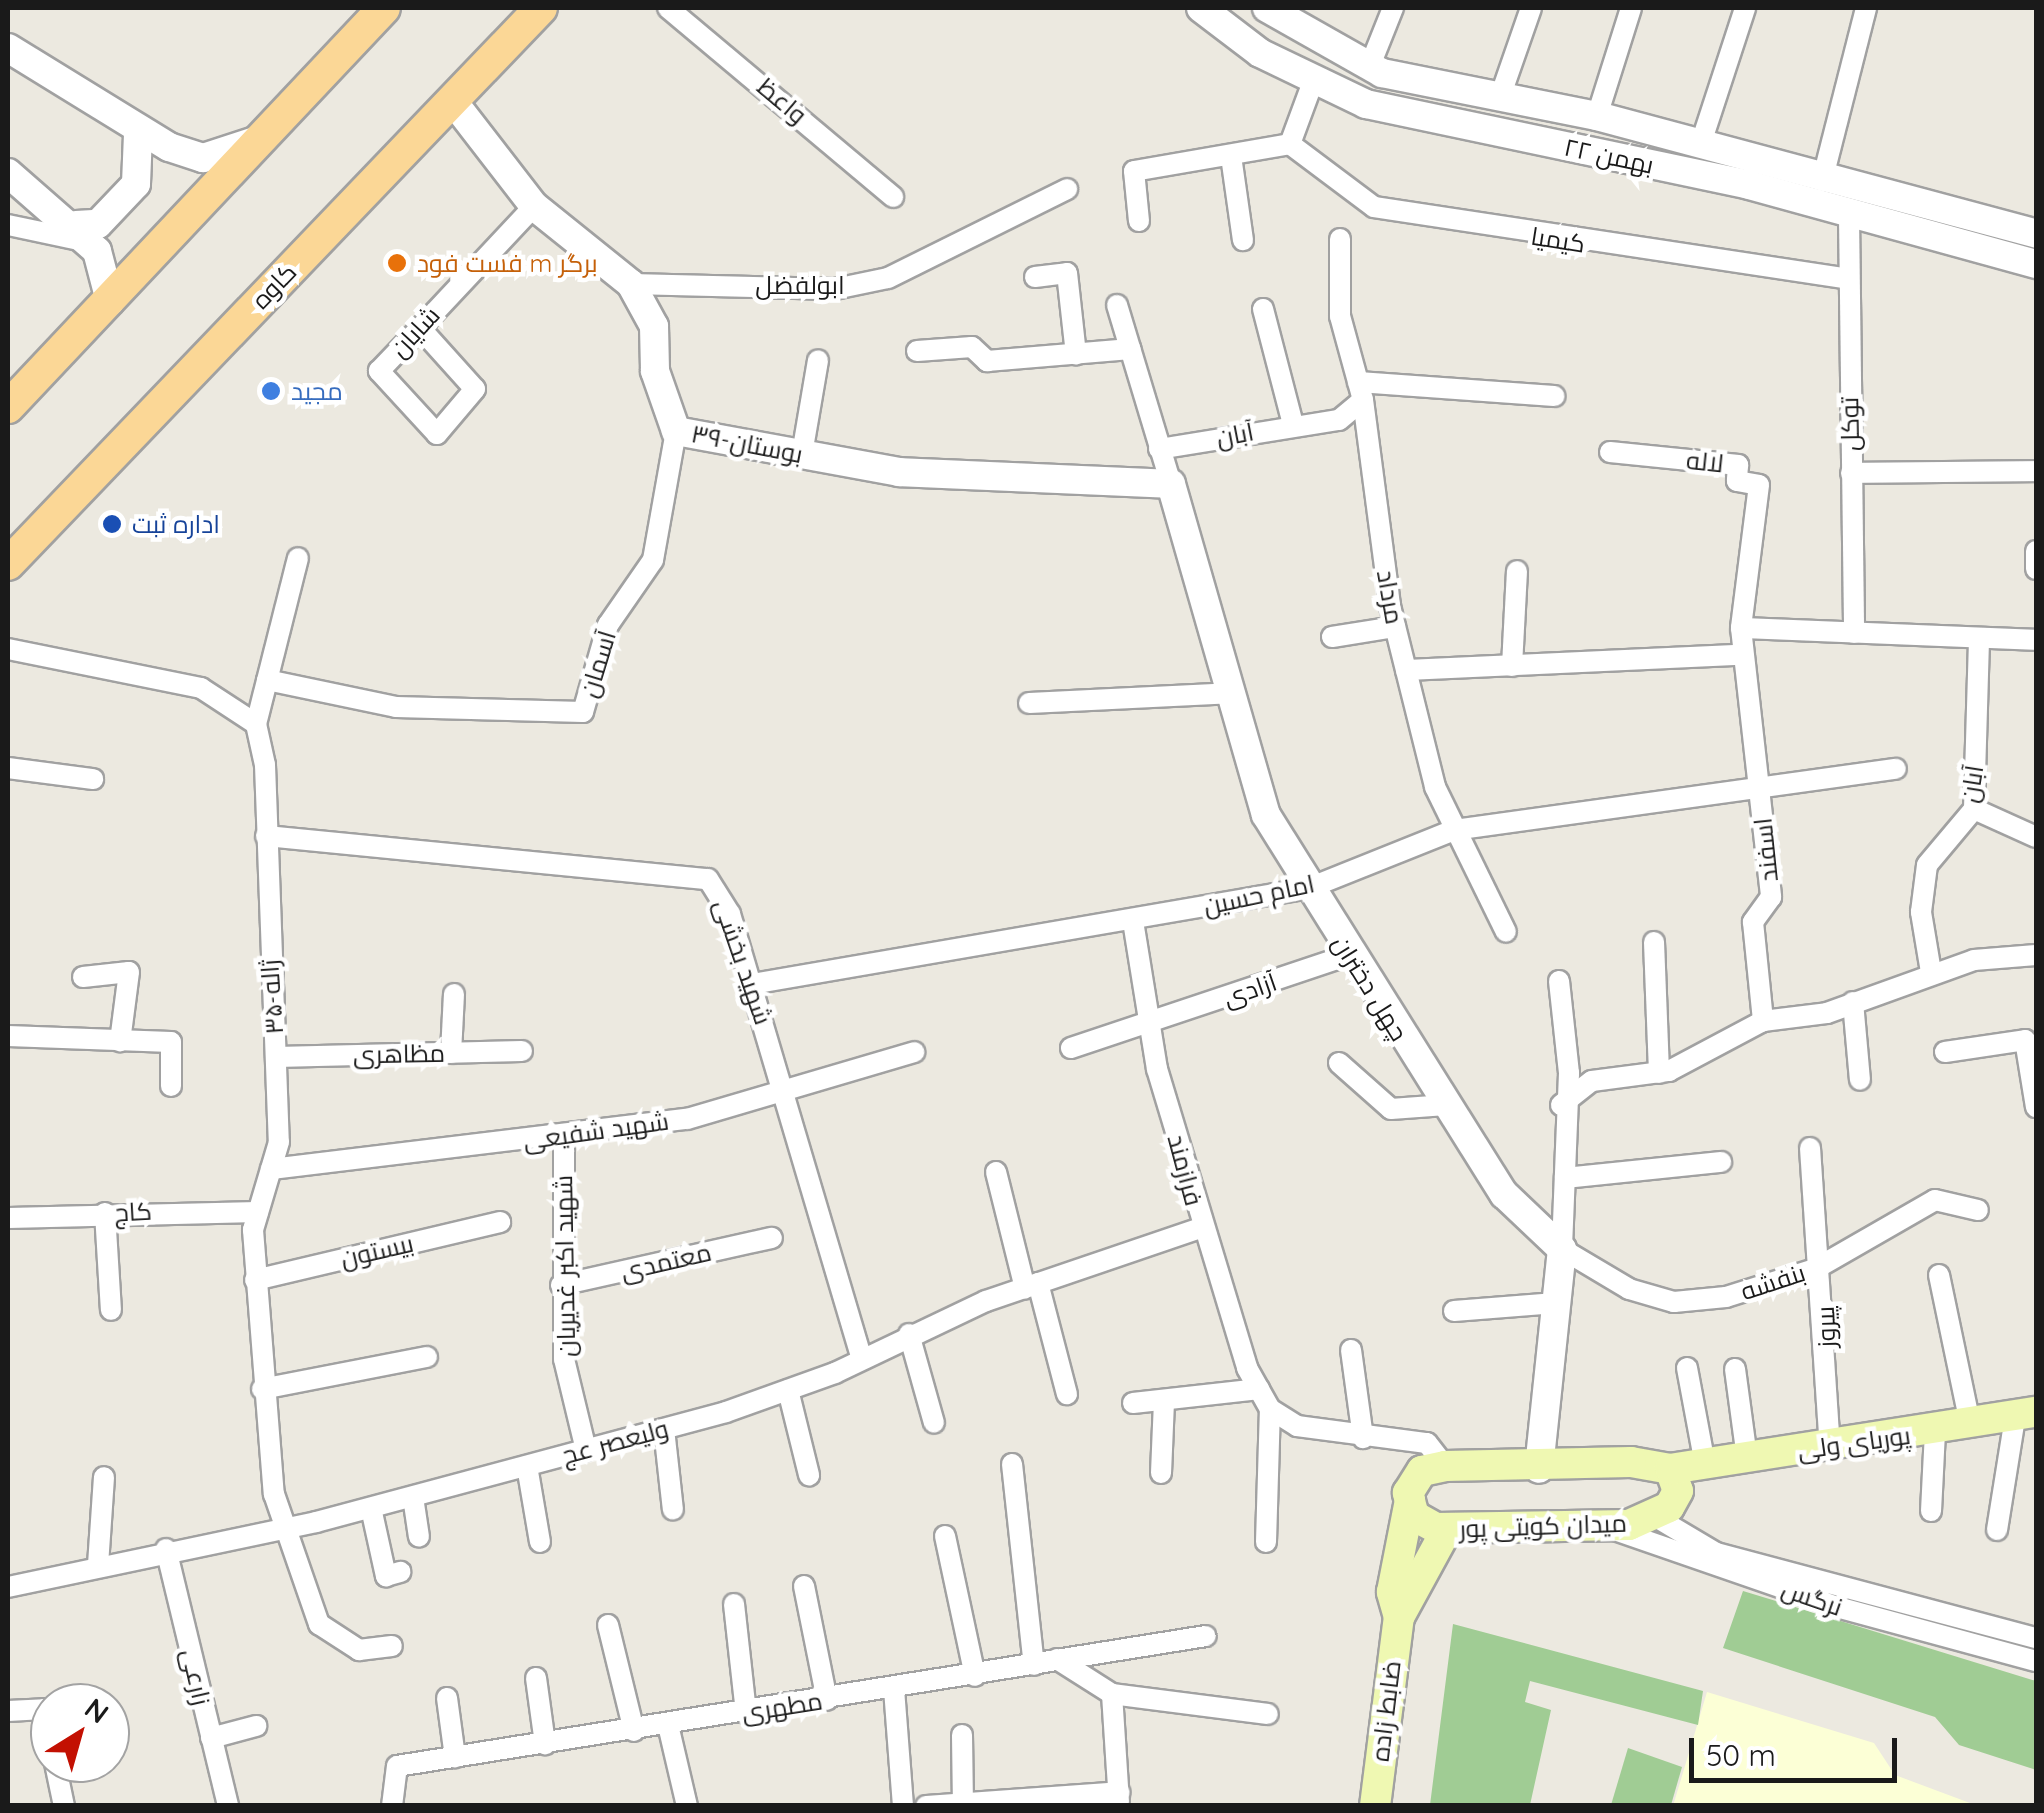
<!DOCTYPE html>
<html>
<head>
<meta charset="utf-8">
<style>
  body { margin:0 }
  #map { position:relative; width:2044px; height:1813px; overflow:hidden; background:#ece9e0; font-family:Quicksand,Cairo,sans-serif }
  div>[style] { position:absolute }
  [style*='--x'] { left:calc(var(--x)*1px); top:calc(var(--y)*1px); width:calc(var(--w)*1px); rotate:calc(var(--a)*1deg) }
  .education>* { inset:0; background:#fcffd6 }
  .forest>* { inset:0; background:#a0cc94 }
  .roads { filter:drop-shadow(2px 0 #a1a1a1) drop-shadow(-2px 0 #a1a1a1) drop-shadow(0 2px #a1a1a1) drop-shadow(0 -2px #a1a1a1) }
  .minor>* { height:20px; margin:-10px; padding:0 10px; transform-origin:10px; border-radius:10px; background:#fff }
  .tertiary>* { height:28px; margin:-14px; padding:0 14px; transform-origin:14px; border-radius:14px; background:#fff }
  .secondary>* { height:30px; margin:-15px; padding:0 15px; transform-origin:15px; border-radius:15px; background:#eff8b2 }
  .primary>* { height:32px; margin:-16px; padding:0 16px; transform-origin:16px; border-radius:16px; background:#fbd796 }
  .dots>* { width:28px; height:28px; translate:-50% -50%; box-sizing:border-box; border:5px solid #fff; border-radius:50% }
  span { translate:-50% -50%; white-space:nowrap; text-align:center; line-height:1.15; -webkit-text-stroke:9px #fff; paint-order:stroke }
  .street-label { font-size:25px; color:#1a1a1a }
  .food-label { font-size:25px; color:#c56008 }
  .left { translate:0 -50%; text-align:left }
  .shop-label { font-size:25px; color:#366cbe }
  .transit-label { font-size:25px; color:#164399 }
  .frame { position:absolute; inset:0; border:10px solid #1a1a1a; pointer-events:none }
  .north { position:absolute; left:30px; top:1683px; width:100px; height:100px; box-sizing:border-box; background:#fff; border:2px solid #a3a3a3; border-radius:50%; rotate:37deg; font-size:28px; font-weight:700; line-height:40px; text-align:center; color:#1a1a1a }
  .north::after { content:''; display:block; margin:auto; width:35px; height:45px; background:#c31002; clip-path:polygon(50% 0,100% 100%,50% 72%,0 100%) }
  .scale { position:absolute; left:1689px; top:1738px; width:208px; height:45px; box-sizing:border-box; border:5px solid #1a1a1a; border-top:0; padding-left:12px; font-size:30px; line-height:35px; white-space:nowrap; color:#1a1a1a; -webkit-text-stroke:8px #fff; paint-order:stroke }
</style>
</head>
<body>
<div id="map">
  <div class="education">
    <i style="clip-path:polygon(1707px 1692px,1874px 1743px,1895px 1775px,1978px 1806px,1673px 1806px)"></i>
  </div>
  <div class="forest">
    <i style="clip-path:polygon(1743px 1591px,2036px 1681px,2036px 1770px,1959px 1745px,1935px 1717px,1723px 1648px)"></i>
    <i style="clip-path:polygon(1453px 1624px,1703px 1691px,1698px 1725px,1530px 1681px,1525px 1702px,1551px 1710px,1530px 1805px,1430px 1805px)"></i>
    <i style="clip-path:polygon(1628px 1748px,1682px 1767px,1671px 1805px,1611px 1805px)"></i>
  </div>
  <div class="roads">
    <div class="minor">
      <i style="--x:668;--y:8;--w:294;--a:40"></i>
      <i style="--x:1369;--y:68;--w:65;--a:-68.2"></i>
      <i style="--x:1499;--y:100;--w:97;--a:-70.8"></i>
      <i style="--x:1597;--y:116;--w:113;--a:-72.5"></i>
      <i style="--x:1701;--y:143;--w:142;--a:-71.9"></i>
      <i style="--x:1290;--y:144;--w:105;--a:36.9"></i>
      <i style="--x:1374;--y:207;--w:477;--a:8.6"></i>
      <i style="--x:1290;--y:144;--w:69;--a:-69.7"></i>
      <i style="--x:1231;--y:156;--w:85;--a:81.9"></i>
      <i style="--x:1822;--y:181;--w:179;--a:-75.7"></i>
      <i style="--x:1849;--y:215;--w:418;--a:89.3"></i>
      <i style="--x:1139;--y:221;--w:50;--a:-95.7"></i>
      <i style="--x:1134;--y:171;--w:158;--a:-9.8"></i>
      <i style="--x:8;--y:225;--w:78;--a:11.9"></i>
      <i style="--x:1340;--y:239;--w:77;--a:90"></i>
      <i style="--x:1340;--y:316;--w:87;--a:74.7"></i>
      <i style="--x:1363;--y:400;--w:208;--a:82.5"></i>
      <i style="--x:1390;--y:606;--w:187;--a:76"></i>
      <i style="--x:1435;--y:787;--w:161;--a:63.9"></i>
      <i style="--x:1035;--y:277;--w:32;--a:-7"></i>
      <i style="--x:1067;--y:273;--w:82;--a:83.7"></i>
      <i style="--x:631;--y:284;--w:204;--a:1.4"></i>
      <i style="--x:835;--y:289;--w:54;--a:-11.7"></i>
      <i style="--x:888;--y:278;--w:200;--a:-26.4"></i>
      <i style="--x:1117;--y:305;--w:187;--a:73.2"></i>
      <i style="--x:1263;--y:309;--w:119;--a:75.4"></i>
      <i style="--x:420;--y:328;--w:82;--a:48"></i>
      <i style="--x:475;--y:389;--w:59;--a:130.2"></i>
      <i style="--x:437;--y:434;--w:86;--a:-132.6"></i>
      <i style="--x:379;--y:371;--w:59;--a:-46.4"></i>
      <i style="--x:420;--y:328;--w:167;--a:-46.9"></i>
      <i style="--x:917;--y:351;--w:55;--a:-4.2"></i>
      <i style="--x:972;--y:347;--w:21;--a:43"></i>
      <i style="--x:987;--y:361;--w:144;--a:-4.8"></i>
      <i style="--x:1358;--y:382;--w:197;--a:4.1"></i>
      <i style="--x:1159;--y:449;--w:182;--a:-9.2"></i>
      <i style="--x:1339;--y:420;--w:31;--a:-40"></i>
      <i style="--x:1610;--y:452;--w:129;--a:5.8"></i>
      <i style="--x:1738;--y:465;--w:16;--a:94"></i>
      <i style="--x:1737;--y:481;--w:22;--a:10"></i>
      <i style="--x:1759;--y:485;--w:144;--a:97.2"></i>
      <i style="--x:1741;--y:628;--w:271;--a:83.6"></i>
      <i style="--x:1771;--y:897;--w:31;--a:126"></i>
      <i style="--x:1753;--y:922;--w:100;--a:84.2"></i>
      <i style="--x:802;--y:454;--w:95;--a:-80.3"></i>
      <i style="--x:1851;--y:473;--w:185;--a:-0.6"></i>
      <i style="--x:2036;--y:551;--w:18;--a:90"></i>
      <i style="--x:1741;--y:628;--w:295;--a:2.3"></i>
      <i style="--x:1332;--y:637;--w:64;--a:-9"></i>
      <i style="--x:8;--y:649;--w:197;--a:11.4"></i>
      <i style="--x:201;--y:688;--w:66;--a:33.2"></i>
      <i style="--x:256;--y:724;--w:42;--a:77.6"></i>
      <i style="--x:265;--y:765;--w:377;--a:87.9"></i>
      <i style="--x:279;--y:1142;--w:92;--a:106.5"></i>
      <i style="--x:253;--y:1230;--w:265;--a:85.5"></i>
      <i style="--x:274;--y:1494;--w:138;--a:70.9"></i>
      <i style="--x:319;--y:1624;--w:48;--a:33"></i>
      <i style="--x:359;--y:1650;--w:33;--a:-7"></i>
      <i style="--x:1512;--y:666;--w:95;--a:-87"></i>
      <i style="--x:1406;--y:670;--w:335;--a:-2.6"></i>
      <i style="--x:267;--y:680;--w:132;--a:11.8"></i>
      <i style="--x:396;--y:707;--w:187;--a:1.5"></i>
      <i style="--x:583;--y:712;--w:91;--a:-74"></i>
      <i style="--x:608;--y:625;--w:79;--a:-55.3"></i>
      <i style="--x:653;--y:560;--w:131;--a:-79.9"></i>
      <i style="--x:1029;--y:703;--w:201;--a:-2.8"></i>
      <i style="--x:256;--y:724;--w:171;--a:-75.8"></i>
      <i style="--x:8;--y:768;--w:86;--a:7.4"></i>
      <i style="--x:1974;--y:809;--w:68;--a:24.3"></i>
      <i style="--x:266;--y:836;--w:444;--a:5.6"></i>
      <i style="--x:708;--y:879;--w:41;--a:57.8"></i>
      <i style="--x:730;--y:914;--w:464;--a:73.5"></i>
      <i style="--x:1133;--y:921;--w:150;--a:80.8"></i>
      <i style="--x:1157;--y:1069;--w:312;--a:73.2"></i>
      <i style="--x:1247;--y:1368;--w:47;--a:60.7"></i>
      <i style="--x:1270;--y:1409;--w:32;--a:32"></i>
      <i style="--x:1297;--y:1426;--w:131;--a:7.5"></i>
      <i style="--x:1427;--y:1443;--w:29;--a:52"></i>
      <i style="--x:1654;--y:942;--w:131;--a:87.8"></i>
      <i style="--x:1931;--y:972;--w:61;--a:-99.5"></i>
      <i style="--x:1921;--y:912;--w:47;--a:-82.7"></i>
      <i style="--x:1927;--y:865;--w:73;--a:-50"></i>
      <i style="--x:1974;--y:809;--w:169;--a:-88.3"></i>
      <i style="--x:83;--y:977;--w:46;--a:-6.2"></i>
      <i style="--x:129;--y:972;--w:70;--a:97.4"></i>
      <i style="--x:1559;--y:981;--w:93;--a:83.8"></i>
      <i style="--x:1569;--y:1073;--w:176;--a:92.3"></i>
      <i style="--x:1562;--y:1249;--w:78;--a:30.8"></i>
      <i style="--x:1629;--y:1289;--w:47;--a:16.1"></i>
      <i style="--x:1674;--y:1302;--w:52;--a:-5.5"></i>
      <i style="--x:1726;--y:1297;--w:93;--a:-17.5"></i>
      <i style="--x:1815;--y:1269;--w:138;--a:-29.9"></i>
      <i style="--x:1935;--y:1200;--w:44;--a:13.1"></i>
      <i style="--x:752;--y:984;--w:565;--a:-9.78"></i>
      <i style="--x:1309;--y:888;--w:156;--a:-21.8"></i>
      <i style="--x:1454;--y:830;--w:446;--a:-7.9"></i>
      <i style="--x:1853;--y:1002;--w:78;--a:84.9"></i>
      <i style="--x:8;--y:1036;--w:163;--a:2.1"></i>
      <i style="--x:171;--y:1042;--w:44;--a:90"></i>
      <i style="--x:1071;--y:1048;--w:293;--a:-18.5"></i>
      <i style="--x:1945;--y:1052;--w:81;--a:-8.5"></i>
      <i style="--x:2025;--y:1040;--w:68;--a:80.7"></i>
      <i style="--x:451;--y:1053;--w:59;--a:-87.1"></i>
      <i style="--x:276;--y:1057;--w:246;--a:-1.4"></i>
      <i style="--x:1339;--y:1063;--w:69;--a:41.5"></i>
      <i style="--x:1391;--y:1109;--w:55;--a:-4.2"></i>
      <i style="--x:1561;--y:1105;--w:39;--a:-38"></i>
      <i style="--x:1592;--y:1081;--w:78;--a:-7.4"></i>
      <i style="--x:1669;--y:1071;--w:106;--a:-28"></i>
      <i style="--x:1763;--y:1021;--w:64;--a:-7.1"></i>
      <i style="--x:1827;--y:1013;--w:156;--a:-19.8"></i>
      <i style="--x:1974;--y:960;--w:62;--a:-4.6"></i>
      <i style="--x:564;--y:1140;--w:219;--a:90"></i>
      <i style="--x:564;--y:1359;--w:94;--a:76.4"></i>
      <i style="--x:1810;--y:1148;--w:299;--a:86.2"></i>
      <i style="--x:271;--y:1169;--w:419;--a:-6.9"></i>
      <i style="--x:687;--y:1119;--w:237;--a:-16.4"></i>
      <i style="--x:996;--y:1172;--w:120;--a:76"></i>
      <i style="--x:1565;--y:1178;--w:157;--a:-5.9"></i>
      <i style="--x:105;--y:1213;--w:97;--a:86.5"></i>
      <i style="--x:8;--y:1218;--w:250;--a:-1.4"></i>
      <i style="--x:1939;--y:1275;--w:152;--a:78.2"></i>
      <i style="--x:255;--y:1280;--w:252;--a:-13.3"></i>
      <i style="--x:1038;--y:1283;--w:115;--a:75.4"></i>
      <i style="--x:561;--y:1285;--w:216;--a:-12.6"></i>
      <i style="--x:1454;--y:1311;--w:102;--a:-4.5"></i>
      <i style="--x:909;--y:1334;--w:92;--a:74.3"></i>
      <i style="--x:1351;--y:1350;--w:89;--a:82.2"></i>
      <i style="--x:1687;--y:1368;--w:98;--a:79.4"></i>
      <i style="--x:1735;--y:1369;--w:90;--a:82.3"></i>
      <i style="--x:262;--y:1389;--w:168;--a:-11"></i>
      <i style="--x:788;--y:1390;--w:88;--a:76.1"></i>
      <i style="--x:1133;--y:1403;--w:127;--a:-6.3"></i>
      <i style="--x:664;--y:1429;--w:81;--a:83.7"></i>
      <i style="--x:1012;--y:1464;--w:202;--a:83.8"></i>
      <i style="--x:527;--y:1466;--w:77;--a:80.3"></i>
      <i style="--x:1161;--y:1473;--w:73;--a:-87.6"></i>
      <i style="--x:413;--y:1497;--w:40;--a:81.5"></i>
      <i style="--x:371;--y:1508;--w:70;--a:77.6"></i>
      <i style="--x:386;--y:1576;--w:15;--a:-16"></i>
      <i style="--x:1931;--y:1511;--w:80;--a:-87.1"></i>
      <i style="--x:1654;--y:1516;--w:72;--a:30.8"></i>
      <i style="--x:1716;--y:1553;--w:331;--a:14.9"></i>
      <i style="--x:1612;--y:1529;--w:238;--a:19.1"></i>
      <i style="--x:1837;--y:1607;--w:206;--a:15.2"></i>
      <i style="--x:1997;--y:1530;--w:114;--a:-80.9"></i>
      <i style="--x:945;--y:1536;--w:143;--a:77.9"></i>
      <i style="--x:1266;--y:1542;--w:133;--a:-88.3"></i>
      <i style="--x:166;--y:1549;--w:264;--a:76.4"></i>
      <i style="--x:98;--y:1565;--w:88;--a:-86.1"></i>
      <i style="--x:804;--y:1586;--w:116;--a:78.6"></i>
      <i style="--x:8;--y:1587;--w:315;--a:-11.9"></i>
      <i style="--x:316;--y:1522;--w:424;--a:-15"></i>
      <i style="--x:726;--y:1412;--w:116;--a:-19.7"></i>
      <i style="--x:835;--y:1373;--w:167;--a:-25.5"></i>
      <i style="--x:986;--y:1301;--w:227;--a:-18.8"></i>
      <i style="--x:734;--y:1604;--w:110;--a:83.7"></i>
      <i style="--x:608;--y:1625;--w:109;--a:76.2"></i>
      <i style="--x:1057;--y:1659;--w:65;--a:32.5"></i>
      <i style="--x:1112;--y:1694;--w:108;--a:86.3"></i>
      <i style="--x:536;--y:1678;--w:67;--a:82.2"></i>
      <i style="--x:894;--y:1689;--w:117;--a:85.6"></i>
      <i style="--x:1112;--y:1694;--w:157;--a:7.3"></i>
      <i style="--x:447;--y:1698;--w:60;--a:82.3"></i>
      <i style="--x:8;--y:1711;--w:36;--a:-3"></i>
      <i style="--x:44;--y:1709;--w:30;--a:78"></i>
      <i style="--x:668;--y:1725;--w:83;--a:76.8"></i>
      <i style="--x:962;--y:1735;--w:68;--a:89.2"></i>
      <i style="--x:211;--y:1738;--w:47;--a:-14.9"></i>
      <i style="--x:55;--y:1763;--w:44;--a:78.2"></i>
      <i style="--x:392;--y:1806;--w:40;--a:-82.9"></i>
      <i style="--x:397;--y:1766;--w:819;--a:-9.13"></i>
      <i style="--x:926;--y:1806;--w:194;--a:-4.1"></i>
    </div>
    <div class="tertiary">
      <i style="--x:1201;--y:8;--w:74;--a:37.3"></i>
      <i style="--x:1260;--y:53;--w:118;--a:25.7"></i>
      <i style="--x:1366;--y:104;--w:391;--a:11.9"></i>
      <i style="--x:1749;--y:185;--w:298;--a:15.4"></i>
      <i style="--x:1267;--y:8;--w:132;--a:29.5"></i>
      <i style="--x:1382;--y:73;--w:219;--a:11.3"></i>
      <i style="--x:1597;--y:116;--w:455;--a:15"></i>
      <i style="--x:8;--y:48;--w:189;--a:31.6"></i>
      <i style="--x:169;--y:147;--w:36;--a:18"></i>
      <i style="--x:203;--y:158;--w:58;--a:-18.1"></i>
      <i style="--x:452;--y:100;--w:134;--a:52.3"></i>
      <i style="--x:534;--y:206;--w:124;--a:38.8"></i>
      <i style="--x:631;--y:284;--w:48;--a:61.3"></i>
      <i style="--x:654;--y:326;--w:45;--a:88.7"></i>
      <i style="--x:655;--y:371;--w:64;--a:70.7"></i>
      <i style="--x:676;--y:431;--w:227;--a:10.4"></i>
      <i style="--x:899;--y:472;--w:272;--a:2.5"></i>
      <i style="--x:1171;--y:484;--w:344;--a:74"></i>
      <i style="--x:1266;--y:815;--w:448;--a:57.9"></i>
      <i style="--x:1504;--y:1194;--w:80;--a:43.5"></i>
      <i style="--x:1562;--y:1249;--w:221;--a:96"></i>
      <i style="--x:8;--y:173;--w:118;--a:41.2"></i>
      <i style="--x:97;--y:251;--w:52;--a:75.4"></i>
      <i style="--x:76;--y:225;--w:22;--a:-3"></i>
      <i style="--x:98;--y:224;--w:55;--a:-46.5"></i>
      <i style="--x:136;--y:184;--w:50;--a:-87.7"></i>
    </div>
    <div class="secondary">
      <i style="--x:1631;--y:1462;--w:40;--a:10"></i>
      <i style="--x:1670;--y:1469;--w:23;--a:70"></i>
      <i style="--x:1678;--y:1491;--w:18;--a:119"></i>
      <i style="--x:1669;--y:1507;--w:44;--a:155.8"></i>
      <i style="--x:1629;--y:1525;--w:193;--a:179.1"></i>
      <i style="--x:1436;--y:1528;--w:25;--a:-151"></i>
      <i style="--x:1414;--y:1516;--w:24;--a:-105"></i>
      <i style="--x:1408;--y:1493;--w:26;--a:-58"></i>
      <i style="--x:1422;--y:1471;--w:24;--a:-12"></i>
      <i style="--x:1445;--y:1466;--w:186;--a:-1.2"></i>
      <i style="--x:1670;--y:1469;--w:370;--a:-8.9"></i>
      <i style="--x:1399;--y:1617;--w:26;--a:-106"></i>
      <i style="--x:1392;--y:1592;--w:94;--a:-78.9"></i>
      <i style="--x:1375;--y:1806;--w:191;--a:-82.8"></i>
      <i style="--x:1399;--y:1617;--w:100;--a:-61.4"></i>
    </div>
    <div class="primary">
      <i style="--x:8;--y:407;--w:548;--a:-46.7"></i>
      <i style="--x:8;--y:564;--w:770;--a:-46.21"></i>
    </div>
  </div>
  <div class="dots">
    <i style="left:397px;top:263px;background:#e8710a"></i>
    <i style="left:271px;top:391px;background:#3f7fe0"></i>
    <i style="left:112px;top:524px;background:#1a4fb4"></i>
  </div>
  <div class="street-label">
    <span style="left:782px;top:101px;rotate:40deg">واعظ</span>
    <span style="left:1609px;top:156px;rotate:12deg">۲۲ بهمن</span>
    <span style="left:1558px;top:240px;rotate:9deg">کیمیا</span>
    <span style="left:800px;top:285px">ابولفضل</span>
    <span style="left:274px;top:286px;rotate:-46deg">کاوه</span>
    <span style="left:415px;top:332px;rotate:-47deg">شایان</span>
    <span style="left:1850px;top:424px;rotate:-91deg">توکل</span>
    <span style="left:1235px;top:435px;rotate:-11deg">آبان</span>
    <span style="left:747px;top:444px;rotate:11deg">۳۹-بوستان</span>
    <span style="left:1705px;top:462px;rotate:6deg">لاله</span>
    <span style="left:1390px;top:597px;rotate:80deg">مرداد</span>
    <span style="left:598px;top:664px;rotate:-73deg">آسمان</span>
    <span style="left:1972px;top:784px;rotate:-81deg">آبان</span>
    <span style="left:1766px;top:850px;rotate:-96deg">اسفند</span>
    <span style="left:1259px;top:895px;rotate:-12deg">امام حسین</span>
    <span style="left:743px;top:962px;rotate:71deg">شهید بخشی</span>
    <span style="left:1370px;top:988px;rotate:58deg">چهل دختران</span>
    <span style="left:1250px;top:990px;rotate:-19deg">آزادی</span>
    <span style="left:272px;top:997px;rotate:-94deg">۳۵-ژاله</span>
    <span style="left:399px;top:1054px;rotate:-1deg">مظاهری</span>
    <span style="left:596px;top:1131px;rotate:-8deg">شهید شفیعی</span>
    <span style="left:1185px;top:1170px;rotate:75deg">فرازمند</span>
    <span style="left:133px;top:1212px;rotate:-3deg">کاج</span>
    <span style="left:377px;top:1251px;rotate:-13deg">بیستون</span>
    <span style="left:666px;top:1262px;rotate:-13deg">معتمدی</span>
    <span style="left:565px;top:1266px;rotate:-91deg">شهید اکبر غدیریان</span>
    <span style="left:1773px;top:1282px;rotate:-18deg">بنفشه</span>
    <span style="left:1826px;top:1327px;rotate:-92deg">پیروز</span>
    <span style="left:615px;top:1442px;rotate:-15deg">ولیعصر عج</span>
    <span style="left:1854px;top:1443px;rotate:-8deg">پوریای ولی</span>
    <span style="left:1543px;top:1526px;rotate:-2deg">میدان کویتی پور</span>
    <span style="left:1812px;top:1598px;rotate:19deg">نرگس</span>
    <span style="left:196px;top:1677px;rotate:77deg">زارعی</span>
    <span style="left:782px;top:1707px;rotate:-9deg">مطهری</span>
    <span style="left:1386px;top:1711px;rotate:-83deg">ضابط زاده</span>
  </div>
  <div class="food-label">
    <span class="left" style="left:417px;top:263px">فست فود m برگر</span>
  </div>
  <div class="shop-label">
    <span class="left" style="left:291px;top:391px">مجید</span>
  </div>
  <div class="transit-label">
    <span class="left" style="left:132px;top:524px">اداره ثبت</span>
  </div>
  <div class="frame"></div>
  <div class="north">N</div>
  <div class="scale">50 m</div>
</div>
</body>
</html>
